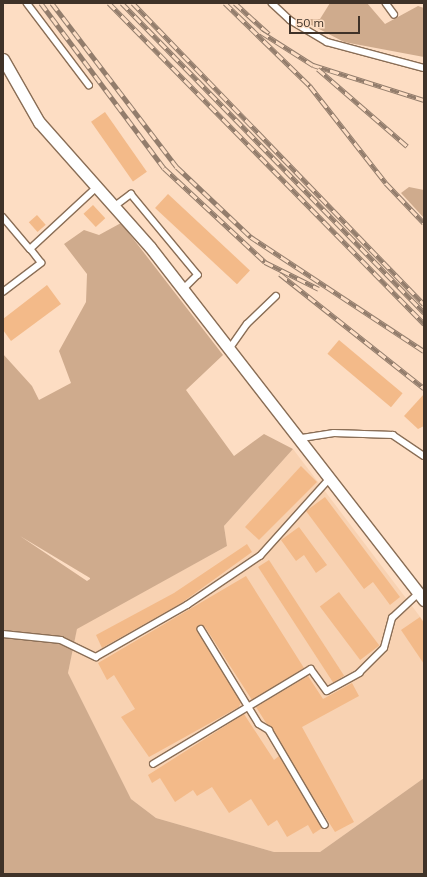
<!DOCTYPE html>
<html>
<head>
<meta charset="utf-8">
<style>
  body { margin:0 }
  #map { position:relative; width:427px; height:877px; overflow:hidden; background:#fdddc3; font-family:Mulish,sans-serif }
  div>[style] { position:absolute }
  [style*='--x'] { left:calc(var(--x)*1px); top:calc(var(--y)*1px); width:calc(var(--w)*1px); rotate:calc(var(--a)*1deg) }
  .built>* { inset:0; background:#f8d2b2 }
  .green>* { inset:0; background:#cfab8d }
  .building>* { inset:0; background:#f3ba89; transform-origin:0 0 }
  .roads { filter:drop-shadow(1px 0 #8a6e56) drop-shadow(-1px 0 #8a6e56) drop-shadow(0 1px #8a6e56) drop-shadow(0 -1px #8a6e56) }
  .service>* { height:5.5px; margin:-2.75px; padding:0 2.75px; transform-origin:2.75px; border-radius:2.75px; background:#fff }
  .minor>* { height:11px; margin:-5.5px; padding:0 5.5px; transform-origin:5.5px; border-radius:5.5px; background:#fff }
  .rail>* { height:4.5px; margin-top:-2.25px; transform-origin:0; background:repeating-linear-gradient(90deg,#fdddc3 0 9px,#937d6c 0 18px); box-sizing:border-box; border-block:1px solid #937d6c }
  span { translate:-50% -50%; white-space:nowrap; text-align:center; line-height:1.15; -webkit-text-stroke:4px #fdddc3; paint-order:stroke }
  .frame { position:absolute; inset:0; border:4px solid #3f3228; pointer-events:none }
  .scale { position:absolute; left:289px; top:16px; width:71px; height:18px; box-sizing:border-box; border:2px solid #3f3228; border-top:0; padding-left:5px; font-size:12px; line-height:14px; white-space:nowrap; color:#3f3228; -webkit-text-stroke:3px #fdddc3; paint-order:stroke }
</style>
</head>
<body>
<div id="map">
  <div class="built">
    <i style="clip-path:polygon(293px 449px,424px 622px,424px 778px,320px 852px,274px 852px,156px 818px,131px 799px,68px 673px,77px 628px,227px 546px,224px 526px)"></i>
  </div>
  <div class="green">
    <i style="clip-path:polygon(330px 3px,367px 3px,385px 24px,418px 6px,424px 8px,424px 57px,344px 42px,300px 19px,320px 19px)"></i>
    <i style="clip-path:polygon(409px 187px,424px 190px,424px 218px,401px 193px)"></i>
    <i style="clip-path:polygon(evenodd,121px 223px,223px 355px,186px 390px,234px 456px,264px 434px,293px 449px,224px 526px,227px 546px,77px 629px,68px 673px,131px 799px,156px 818px,274px 852px,320px 852px,424px 778px,424px 874px,3px 874px,3px 354px,32px 386px,39px 400px,71px 383px,59px 351px,86px 302px,87px 274px,64px 244px,84px 230px,99px 235px,121px 223px,20px 536px,90px 578px,90px 579px,87px 581px,20px 536px)"></i>
  </div>
  <div class="building">
    <i style="left:105px;top:112px;width:73px;height:17px;rotate:55deg"></i>
    <i style="left:168px;top:194px;width:112px;height:19px;rotate:43deg"></i>
    <i style="left:93px;top:205px;width:18px;height:13px;rotate:47deg"></i>
    <i style="left:37px;top:215px;width:13px;height:11px;rotate:48deg"></i>
    <i style="clip-path:polygon(47px 285px,61px 304px,11px 341px,3px 330px,3px 319px)"></i>
    <i style="left:339px;top:340px;width:83px;height:18px;rotate:40deg"></i>
    <i style="clip-path:polygon(424px 394px,424px 426px,418px 429px,404px 416px)"></i>
    <i style="clip-path:polygon(301px 466px,317px 482px,259px 540px,245px 527px)"></i>
    <i style="clip-path:polygon(325px 497px,400px 597px,390px 605px,373px 582px,364px 589px,306px 511px)"></i>
    <i style="clip-path:polygon(299px 527px,327px 565px,316px 573px,304px 555px,296px 561px,281px 540px)"></i>
    <i style="clip-path:polygon(247px 544px,252px 552px,180px 604px,102px 648px,96px 635px,174px 593px)"></i>
    <i style="left:269px;top:560px;width:138px;height:13px;rotate:57deg"></i>
    <i style="clip-path:polygon(246px 576px,304px 668px,252px 700px,205px 627px,199px 625px,197px 631px,241px 702px,239px 707px,149px 757px,121px 717px,135px 709px,114px 675px,107px 680px,98px 663px)"></i>
    <i style="left:339px;top:592px;width:67px;height:24px;rotate:53deg"></i>
    <i style="clip-path:polygon(420px 617px,424px 623px,424px 664px,401px 630px)"></i>
    <i style="clip-path:polygon(308px 676px,323px 699px,352px 683px,359px 696px,302px 727px,354px 822px,335px 832px,256px 707px)"></i>
    <i style="clip-path:polygon(244px 714px,274px 760px,279px 756px,322px 828px,313px 834px,308px 825px,287px 837px,277px 820px,268px 826px,251px 799px,229px 813px,212px 787px,197px 796px,193px 790px,175px 802px,160px 778px,152px 783px,148px 775px)"></i>
  </div>
  <div class="roads">
    <div class="service">
      <i style="--x:27;--y:3;--w:103;--a:52.9"></i>
      <i style="--x:272;--y:3;--w:25;--a:43"></i>
      <i style="--x:290;--y:20;--w:43;--a:30.7"></i>
      <i style="--x:327;--y:42;--w:100;--a:15"></i>
      <i style="--x:386;--y:3;--w:14;--a:54"></i>
      <i style="--x:115;--y:206;--w:20;--a:-37"></i>
      <i style="--x:131;--y:194;--w:105;--a:50.4"></i>
      <i style="--x:198;--y:275;--w:20;--a:135"></i>
      <i style="--x:3;--y:217;--w:42;--a:49.8"></i>
      <i style="--x:30;--y:249;--w:91;--a:-42.8"></i>
      <i style="--x:3;--y:292;--w:48;--a:-37.3"></i>
      <i style="--x:41;--y:263;--w:18;--a:-128"></i>
      <i style="--x:230;--y:348;--w:29;--a:-55"></i>
      <i style="--x:247;--y:324;--w:40;--a:-44"></i>
      <i style="--x:302;--y:438;--w:32;--a:-9"></i>
      <i style="--x:334;--y:433;--w:59;--a:1.9"></i>
      <i style="--x:393;--y:435;--w:37;--a:34"></i>
      <i style="--x:201;--y:629;--w:111;--a:58.6"></i>
      <i style="--x:259;--y:724;--w:12;--a:31"></i>
      <i style="--x:269;--y:730;--w:110;--a:59.5"></i>
      <i style="--x:3;--y:634;--w:58;--a:5.9"></i>
      <i style="--x:61;--y:640;--w:39;--a:26"></i>
      <i style="--x:96;--y:657;--w:105;--a:-29.7"></i>
      <i style="--x:187;--y:605;--w:88;--a:-33.9"></i>
      <i style="--x:260;--y:556;--w:105;--a:-48.1"></i>
      <i style="--x:153;--y:764;--w:184;--a:-31"></i>
      <i style="--x:311;--y:669;--w:27;--a:54"></i>
      <i style="--x:327;--y:691;--w:37;--a:-29"></i>
      <i style="--x:359;--y:673;--w:35;--a:-45"></i>
      <i style="--x:384;--y:648;--w:31;--a:-75"></i>
      <i style="--x:392;--y:618;--w:37;--a:-43"></i>
    </div>
    <div class="minor">
      <i style="--x:3;--y:59;--w:73;--a:60.3"></i>
      <i style="--x:39;--y:122;--w:167;--a:48.4"></i>
      <i style="--x:150;--y:247;--w:447;--a:52.2"></i>
    </div>
  </div>
  <div class="rail">
    <i style="--x:41;--y:3;--w:206;--a:53.3"></i>
    <i style="--x:164;--y:168;--w:138;--a:42.9"></i>
    <i style="--x:265;--y:262;--w:60;--a:26.6"></i>
    <i style="--x:52;--y:3;--w:206;--a:52.7"></i>
    <i style="--x:177;--y:167;--w:102;--a:43.4"></i>
    <i style="--x:251;--y:237;--w:207;--a:33.4"></i>
    <i style="--x:109;--y:3;--w:450;--a:45.5"></i>
    <i style="--x:122;--y:3;--w:433;--a:45.7"></i>
    <i style="--x:133;--y:3;--w:419;--a:46"></i>
    <i style="--x:225;--y:3;--w:119;--a:44.3"></i>
    <i style="--x:310;--y:86;--w:123;--a:51.9"></i>
    <i style="--x:386;--y:183;--w:55;--a:46.5"></i>
    <i style="--x:235;--y:3;--w:46;--a:42.4"></i>
    <i style="--x:261;--y:32;--w:62;--a:32.4"></i>
    <i style="--x:313;--y:65;--w:116;--a:17.5"></i>
    <i style="--x:318;--y:69;--w:118;--a:40.9"></i>
    <i style="--x:280;--y:274;--w:184;--a:38.4"></i>
  </div>
  <div class="frame"></div>
  <div class="scale">50 m</div>
</div>
</body>
</html>
